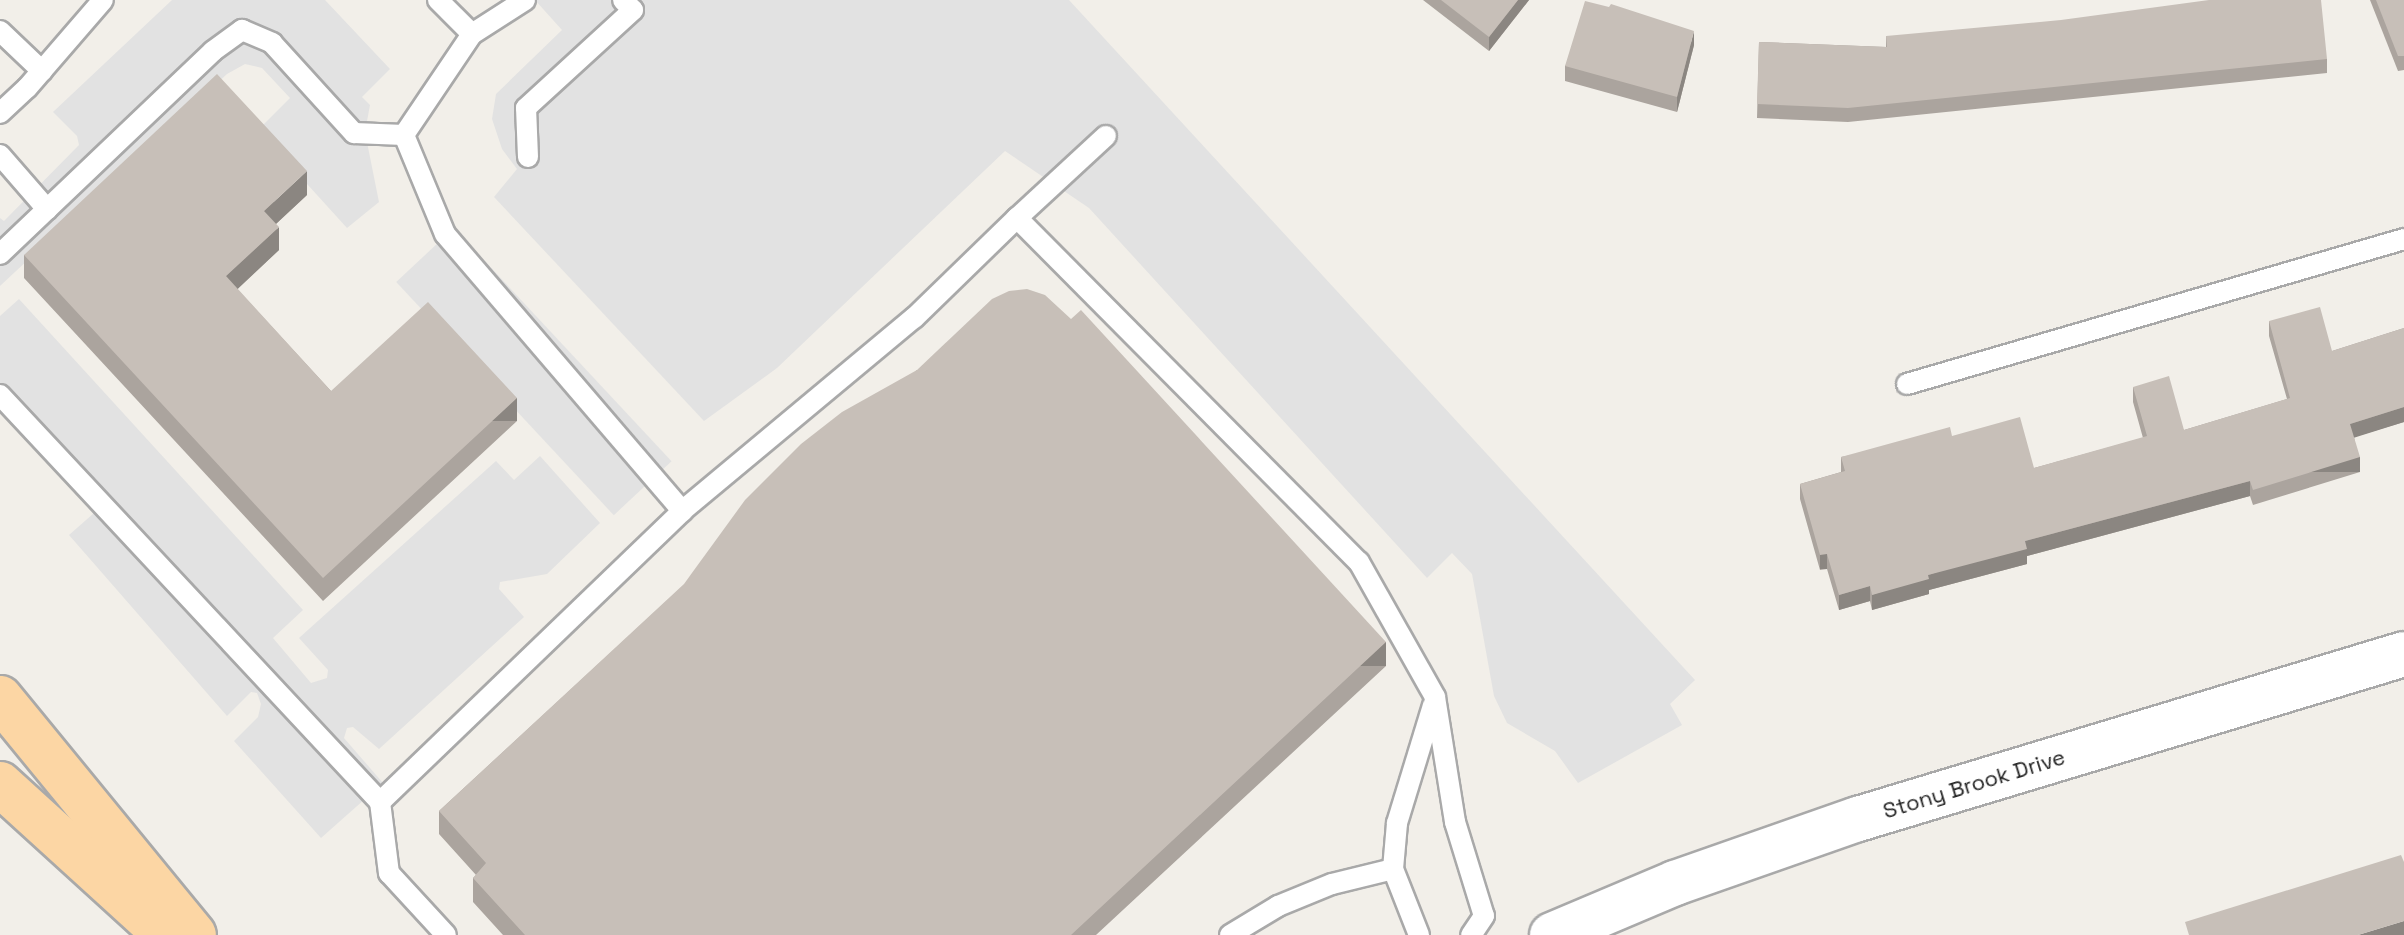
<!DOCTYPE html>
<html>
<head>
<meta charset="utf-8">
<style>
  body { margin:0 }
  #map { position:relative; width:2404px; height:935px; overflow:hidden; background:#f2efe9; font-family:"Space Grotesk",sans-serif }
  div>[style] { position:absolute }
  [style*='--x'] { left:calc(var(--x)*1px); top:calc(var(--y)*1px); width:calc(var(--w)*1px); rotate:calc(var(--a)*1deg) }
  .parking>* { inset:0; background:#e2e2e2; transform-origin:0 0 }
  .roads { filter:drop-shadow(2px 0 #a9a9a9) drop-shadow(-2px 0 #a9a9a9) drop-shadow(0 2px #a9a9a9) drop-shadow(0 -2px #a9a9a9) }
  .service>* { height:20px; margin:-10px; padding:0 10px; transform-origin:10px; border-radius:10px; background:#fff }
  .tertiary>* { height:44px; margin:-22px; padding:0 22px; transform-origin:22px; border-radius:22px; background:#fff }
  .primary>* { height:44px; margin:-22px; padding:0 22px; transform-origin:22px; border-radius:22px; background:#fcd6a4 }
  .wall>* { inset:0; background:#aba49e }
  .shaded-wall>* { inset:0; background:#8b8681; transform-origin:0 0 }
  .building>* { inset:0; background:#c7bfb8 }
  span { translate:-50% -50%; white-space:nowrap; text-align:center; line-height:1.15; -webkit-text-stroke:8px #fff; paint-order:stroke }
  .street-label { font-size:22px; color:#222 }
</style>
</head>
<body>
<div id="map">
  <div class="parking">
    <i style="clip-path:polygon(172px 0,325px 0,390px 69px,362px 97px,370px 105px,365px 132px,379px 202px,347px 228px,258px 130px,290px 98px,262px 68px,245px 64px,227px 74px,0 286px,0 218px,4px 221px,79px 145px,77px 136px,53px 112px)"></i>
    <i style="clip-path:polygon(535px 0,1069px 0,1695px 680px,1670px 704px,1682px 725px,1578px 783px,1555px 751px,1507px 723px,1494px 696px,1472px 574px,1452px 553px,1427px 578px,1089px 208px,1005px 151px,777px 368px,704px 421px,494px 197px,517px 169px,502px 149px,492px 119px,496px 94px,562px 30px)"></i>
    <i style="left:454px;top:228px;width:319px;height:79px;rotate:47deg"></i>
    <i style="clip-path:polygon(19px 299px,303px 610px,273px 638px,311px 683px,327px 678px,328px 670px,299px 638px,496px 461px,514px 480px,540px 456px,600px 523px,547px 574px,500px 582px,499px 589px,524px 617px,379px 749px,353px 727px,347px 728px,344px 738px,383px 783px,321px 838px,234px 741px,258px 717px,261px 704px,257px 693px,251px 692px,227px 716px,69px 535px,94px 513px,0 410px,0 316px)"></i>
  </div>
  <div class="roads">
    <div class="service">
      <i style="--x:438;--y:0;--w:48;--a:45"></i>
      <i style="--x:472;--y:34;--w:122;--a:124"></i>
      <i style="--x:404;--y:135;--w:107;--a:67.5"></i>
      <i style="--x:445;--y:234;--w:365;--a:49.4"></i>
      <i style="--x:682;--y:511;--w:302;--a:-39.8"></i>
      <i style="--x:914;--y:318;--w:144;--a:-44.2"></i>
      <i style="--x:1017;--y:218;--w:485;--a:45.2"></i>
      <i style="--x:1359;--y:562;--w:155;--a:60.6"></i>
      <i style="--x:1435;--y:697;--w:127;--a:80.9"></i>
      <i style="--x:1455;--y:822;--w:98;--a:72.9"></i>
      <i style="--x:1484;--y:916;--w:23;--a:124"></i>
      <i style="--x:0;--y:31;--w:58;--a:43.6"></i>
      <i style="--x:472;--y:34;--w:63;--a:-32.7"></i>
      <i style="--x:0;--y:113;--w:37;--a:-43"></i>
      <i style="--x:27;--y:88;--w:116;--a:-49.2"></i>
      <i style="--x:0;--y:155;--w:72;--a:49"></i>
      <i style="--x:528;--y:157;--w:49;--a:-92.3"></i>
      <i style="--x:526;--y:108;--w:145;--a:-42.5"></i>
      <i style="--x:633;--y:10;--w:14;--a:-135"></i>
      <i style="--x:1017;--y:218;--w:121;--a:-42.7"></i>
      <i style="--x:0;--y:254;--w:294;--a:-43.6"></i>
      <i style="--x:213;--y:51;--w:36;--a:-36"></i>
      <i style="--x:242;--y:30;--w:33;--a:23"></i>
      <i style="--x:272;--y:43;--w:122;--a:47.7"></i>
      <i style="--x:354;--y:133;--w:50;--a:2.3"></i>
      <i style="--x:1907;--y:384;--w:518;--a:-16.26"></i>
      <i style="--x:0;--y:395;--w:557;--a:46.96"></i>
      <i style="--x:380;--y:802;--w:72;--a:82.8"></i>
      <i style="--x:389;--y:873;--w:84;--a:47.4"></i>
      <i style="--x:380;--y:802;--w:419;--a:-43.9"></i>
      <i style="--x:1230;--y:935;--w:56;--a:-31.1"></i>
      <i style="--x:1278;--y:906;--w:58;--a:-22.2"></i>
      <i style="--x:1332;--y:884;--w:63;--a:-13.8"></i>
      <i style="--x:1419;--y:935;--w:71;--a:-111.5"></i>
      <i style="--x:1393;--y:869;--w:46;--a:-85"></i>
      <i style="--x:1397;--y:823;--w:123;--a:-73"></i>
    </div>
    <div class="tertiary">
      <i style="--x:1552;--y:935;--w:134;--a:-22.9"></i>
      <i style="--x:1675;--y:883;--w:194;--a:-19.3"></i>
      <i style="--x:1858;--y:819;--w:570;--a:-16.81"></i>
    </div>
    <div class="primary">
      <i style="--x:0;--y:698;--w:306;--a:50.7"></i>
      <i style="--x:0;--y:784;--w:222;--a:42.3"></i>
    </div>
  </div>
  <div class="wall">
    <i style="clip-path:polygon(1423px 0,1529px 0,1489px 51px)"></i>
    <i style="clip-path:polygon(2370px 0,2404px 0,2404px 70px,2398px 71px)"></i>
    <i style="clip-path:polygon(1609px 7px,1694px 45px,1677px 112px,1565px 81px,1565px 66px)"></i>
    <i style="clip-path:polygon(1886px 36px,2327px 59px,2327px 73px,1848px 122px,1757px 118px,1759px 42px,1886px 47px)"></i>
    <i style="clip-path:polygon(307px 195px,276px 224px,279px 250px,237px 289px,331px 391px,517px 421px,323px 601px,24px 278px,24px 255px)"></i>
    <i style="clip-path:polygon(2269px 321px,2332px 351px,2404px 328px,2404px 422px,2354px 437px,2360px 472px,2253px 505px,2250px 496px,2027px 556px,2027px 564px,1929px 590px,1929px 594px,1872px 610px,1870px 601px,1839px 610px,1827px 569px,1820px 570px,1800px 499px,1800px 484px,1841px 472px,1841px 457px,1952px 436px,2034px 468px,2143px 438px,2133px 402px,2133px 387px,2184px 430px,2287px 399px,2269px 336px)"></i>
    <i style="clip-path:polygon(917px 370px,1386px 666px,1096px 935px,503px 935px,473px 902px,473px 878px,476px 875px,439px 834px,439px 811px)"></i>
  </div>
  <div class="shaded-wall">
    <i style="clip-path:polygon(1518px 0,1529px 0,1489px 51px,1489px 37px)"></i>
    <i style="clip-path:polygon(1694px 31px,1694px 45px,1677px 112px,1677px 97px)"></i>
    <i style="clip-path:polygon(307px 171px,307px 195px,264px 235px,264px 211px)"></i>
    <i style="clip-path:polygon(279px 227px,279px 250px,226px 300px,226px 276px)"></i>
    <i style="left:517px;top:398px;width:23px;height:265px;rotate:90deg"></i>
    <i style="clip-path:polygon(2404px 407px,2404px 422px,2350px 439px,2350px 424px)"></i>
    <i style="left:2360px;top:457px;width:15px;height:112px;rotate:90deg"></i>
    <i style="clip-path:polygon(2250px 481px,2250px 496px,2027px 556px,2027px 564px,1929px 590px,1929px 594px,1872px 610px,1872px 595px,2025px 541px)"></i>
    <i style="left:1827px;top:554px;width:15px;height:7px;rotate:90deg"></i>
    <i style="clip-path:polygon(1870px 586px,1870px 601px,1839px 610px,1839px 595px)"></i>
    <i style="left:1386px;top:642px;width:24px;height:430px;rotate:90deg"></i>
    <i style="clip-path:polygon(2404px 921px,2404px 935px,2358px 935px)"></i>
  </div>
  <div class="building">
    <i style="clip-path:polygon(1441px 0,1518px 0,1489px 37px)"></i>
    <i style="clip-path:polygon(2209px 0,2321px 0,2327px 59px,1848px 108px,1757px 104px,1759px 42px,1887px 47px,1886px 36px,2061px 20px)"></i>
    <i style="clip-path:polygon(2376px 0,2404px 0,2404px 56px,2398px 56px)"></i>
    <i style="clip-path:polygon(1585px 1px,1609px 7px,1611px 4px,1694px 31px,1677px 97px,1565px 66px)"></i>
    <i style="clip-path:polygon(217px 74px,307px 171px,264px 211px,279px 227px,226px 276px,331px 391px,428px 302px,517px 398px,323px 578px,24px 255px)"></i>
    <i style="clip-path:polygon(1027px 289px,1045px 295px,1071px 319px,1081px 310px,1386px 642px,1071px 935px,525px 935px,473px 878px,486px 863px,439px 811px,684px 584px,745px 500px,801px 444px,842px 412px,917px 370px,992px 299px,1009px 291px)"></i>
    <i style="clip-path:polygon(2320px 307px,2332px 351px,2404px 328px,2404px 407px,2350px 424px,2360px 457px,2253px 490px,2250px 481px,2025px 541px,2027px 549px,1928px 575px,1929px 579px,1872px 595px,1870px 586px,1839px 595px,1827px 554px,1820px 555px,1800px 484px,1845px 471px,1841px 457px,1950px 427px,1952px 436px,2020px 417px,2034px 468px,2147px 436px,2133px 387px,2169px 376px,2184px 430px,2290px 398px,2269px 321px)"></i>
    <i style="clip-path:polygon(2401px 855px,2404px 862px,2404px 921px,2358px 935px,2189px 935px,2185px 922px)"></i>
  </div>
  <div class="street-label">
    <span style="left:1974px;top:784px;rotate:-17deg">Stony Brook Drive</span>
  </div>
</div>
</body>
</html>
